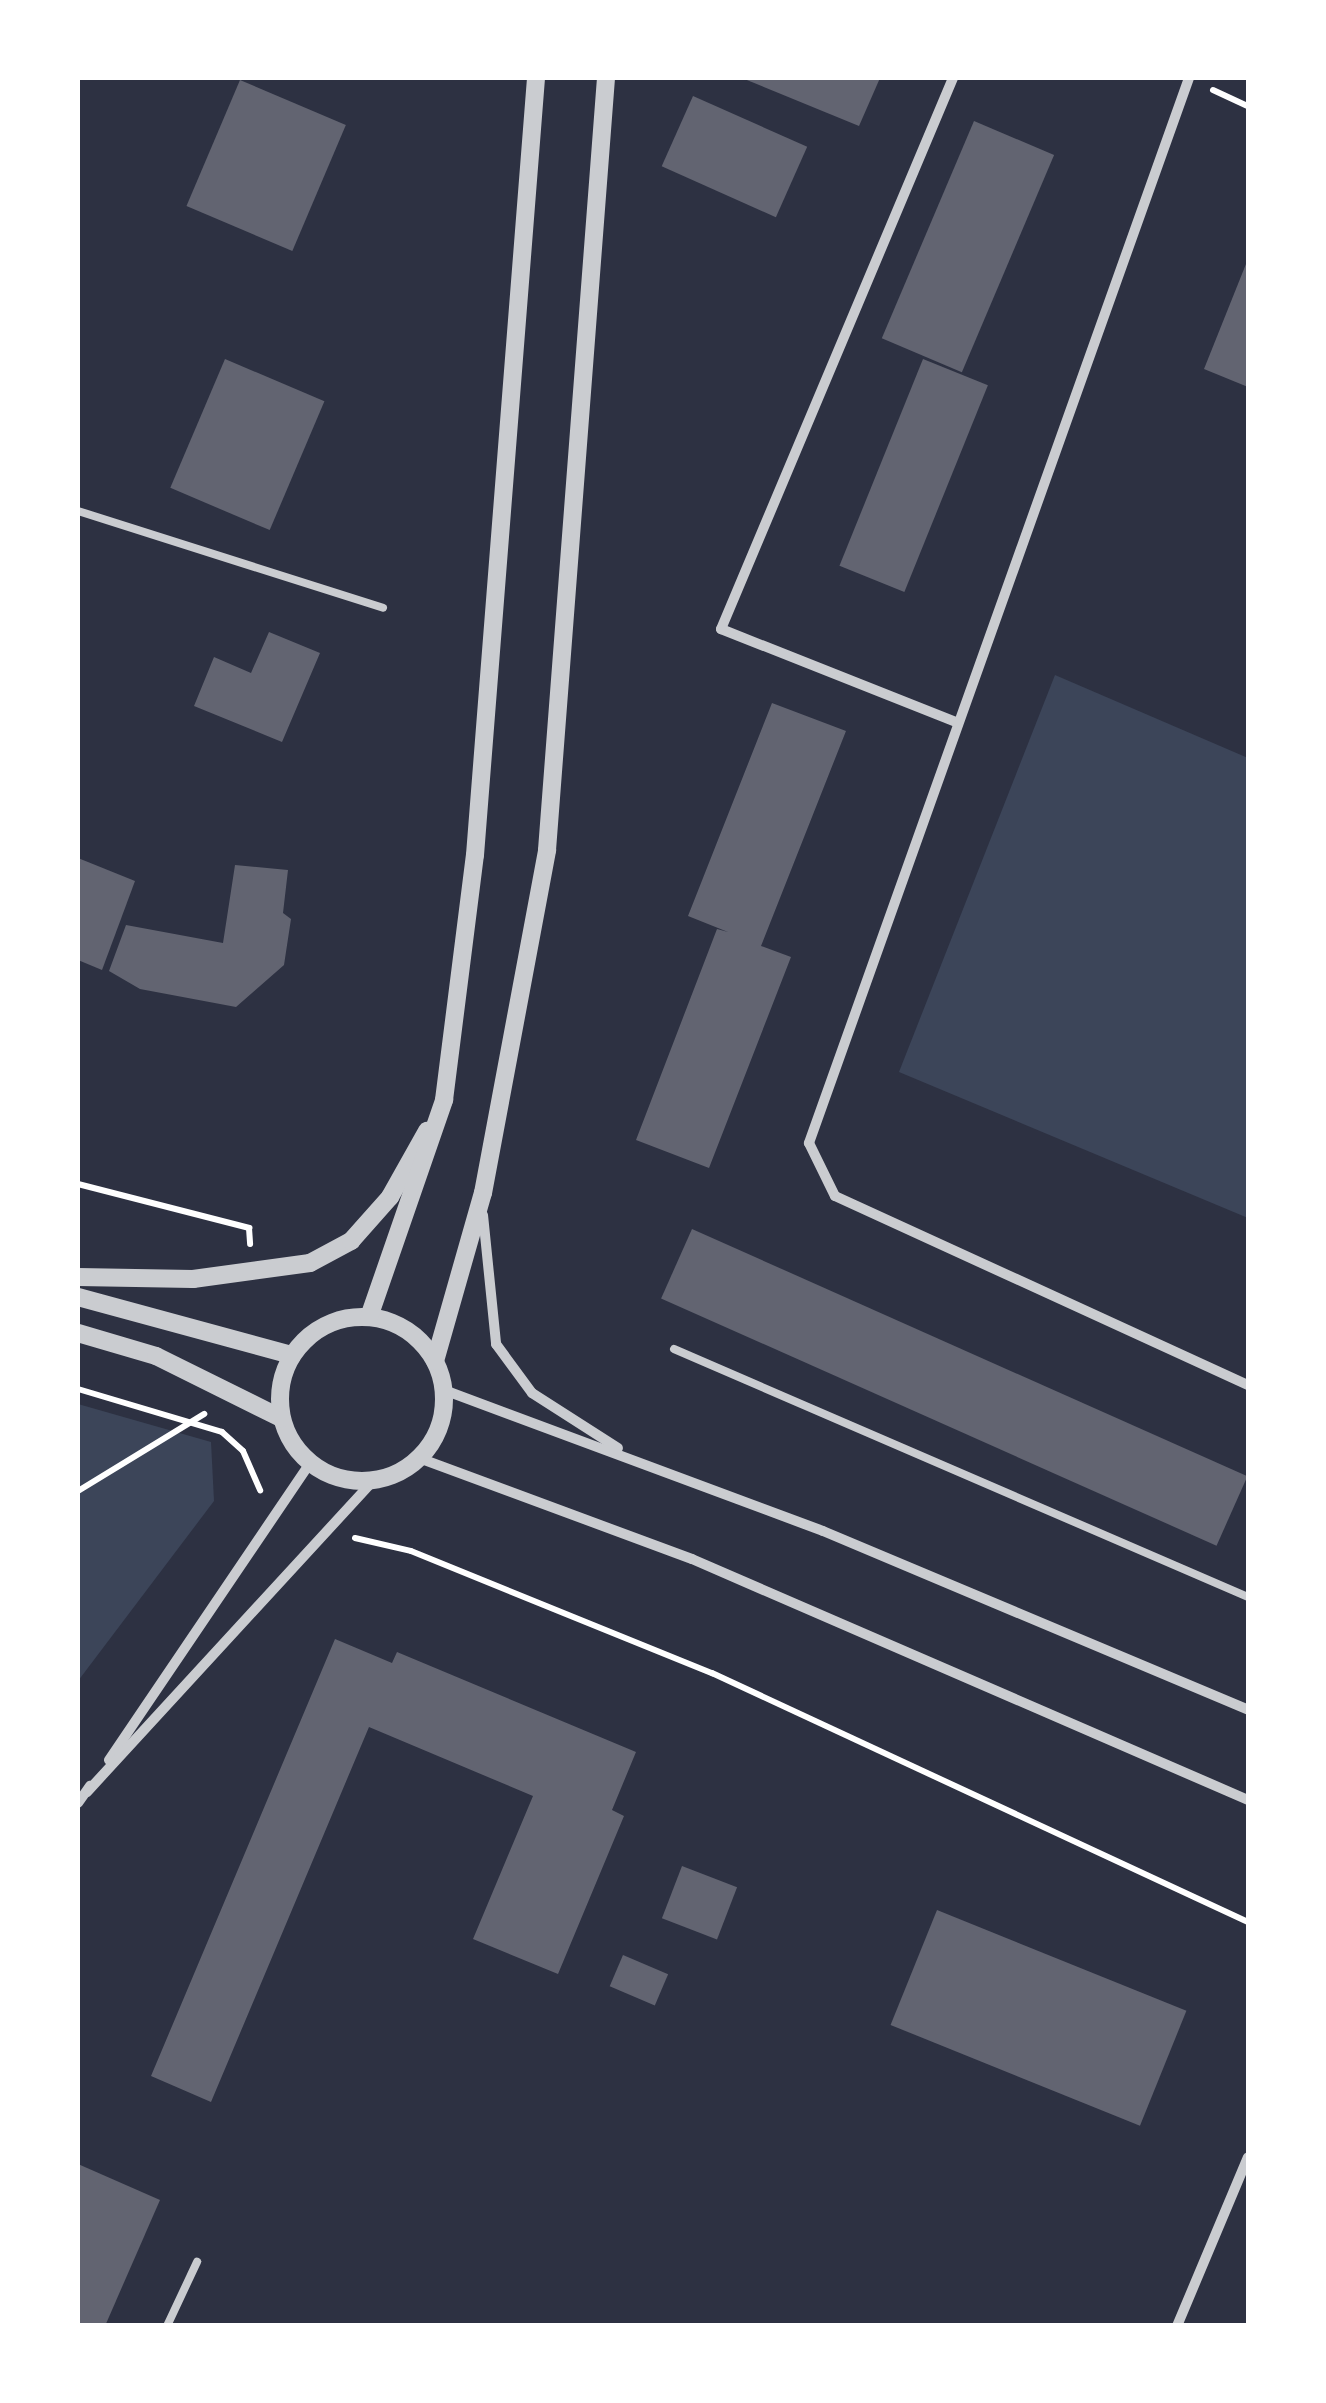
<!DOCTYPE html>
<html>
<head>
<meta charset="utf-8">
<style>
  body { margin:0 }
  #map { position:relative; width:1326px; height:2403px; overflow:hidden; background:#2d3142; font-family:Merriweather,serif }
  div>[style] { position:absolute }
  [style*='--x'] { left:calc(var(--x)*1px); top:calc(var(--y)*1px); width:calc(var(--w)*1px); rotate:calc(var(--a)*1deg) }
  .green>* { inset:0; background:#3c4559 }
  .building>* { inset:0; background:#626471; transform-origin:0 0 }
  .path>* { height:6px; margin:-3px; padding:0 3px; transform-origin:3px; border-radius:3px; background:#fff }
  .service>* { height:8px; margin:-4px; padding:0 4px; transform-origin:4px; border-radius:4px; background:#caccd0 }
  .minor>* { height:10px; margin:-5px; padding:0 5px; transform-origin:5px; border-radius:5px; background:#caccd0 }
  .tertiary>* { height:18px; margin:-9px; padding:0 9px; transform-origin:9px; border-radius:9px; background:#caccd0 }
  .tertiary>.ring { margin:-9px; padding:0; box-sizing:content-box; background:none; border:18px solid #caccd0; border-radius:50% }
  span { translate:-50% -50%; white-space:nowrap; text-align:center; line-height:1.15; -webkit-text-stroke:10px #fff; paint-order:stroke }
  .frame { position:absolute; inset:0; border:80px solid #fff; pointer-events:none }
</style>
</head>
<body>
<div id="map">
  <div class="green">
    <i style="clip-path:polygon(1055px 675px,1248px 758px,1248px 1218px,899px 1072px)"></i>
    <i style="clip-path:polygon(78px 1404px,211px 1442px,214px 1501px,78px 1681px)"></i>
  </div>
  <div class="building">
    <i style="clip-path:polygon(742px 78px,880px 78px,859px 126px)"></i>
    <i style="left:240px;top:80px;width:115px;height:137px;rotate:23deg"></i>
    <i style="left:693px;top:96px;width:125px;height:77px;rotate:24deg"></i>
    <i style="left:974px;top:121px;width:87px;height:236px;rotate:23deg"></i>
    <i style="clip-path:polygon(1248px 259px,1248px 387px,1204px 369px)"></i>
    <i style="left:225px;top:359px;width:108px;height:140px;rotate:23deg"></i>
    <i style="left:923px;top:359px;width:70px;height:223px;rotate:22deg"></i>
    <i style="clip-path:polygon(269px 632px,320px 653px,282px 742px,194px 706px,214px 657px,251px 673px)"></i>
    <i style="clip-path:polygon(772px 703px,846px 731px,761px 946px,791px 957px,709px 1168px,636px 1140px,717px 929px,728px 932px,688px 916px)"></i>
    <i style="clip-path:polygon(78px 858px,135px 881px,102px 970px,78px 960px)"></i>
    <i style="clip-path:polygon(235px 865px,288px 870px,283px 913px,291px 919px,284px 965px,236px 1007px,140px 989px,109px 971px,126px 925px,223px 943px)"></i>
    <i style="left:692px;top:1229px;width:608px;height:76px;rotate:24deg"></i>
    <i style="clip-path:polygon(335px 1639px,392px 1663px,397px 1652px,636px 1752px,612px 1810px,624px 1816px,558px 1974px,473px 1939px,533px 1796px,369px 1727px,211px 2102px,151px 2076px)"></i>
    <i style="left:682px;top:1866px;width:59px;height:56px;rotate:21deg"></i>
    <i style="left:937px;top:1910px;width:269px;height:124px;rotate:22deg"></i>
    <i style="left:623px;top:1955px;width:49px;height:34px;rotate:23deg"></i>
    <i style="clip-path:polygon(78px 2164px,160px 2200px,105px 2326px,78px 2326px)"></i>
  </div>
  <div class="path">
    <i style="--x:1213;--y:90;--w:38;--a:25"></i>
    <i style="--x:78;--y:1184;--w:177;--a:14.4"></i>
    <i style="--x:249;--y:1228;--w:16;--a:86"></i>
    <i style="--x:78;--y:1389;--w:150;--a:16.6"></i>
    <i style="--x:222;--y:1432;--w:28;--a:42"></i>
    <i style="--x:243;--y:1451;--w:43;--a:66.4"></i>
    <i style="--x:78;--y:1491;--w:148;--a:-31.4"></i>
    <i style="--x:355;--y:1538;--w:57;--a:13.1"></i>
    <i style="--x:411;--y:1551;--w:325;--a:22.1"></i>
    <i style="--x:712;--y:1673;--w:591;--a:24.92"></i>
  </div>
  <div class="service">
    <i style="--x:78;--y:511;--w:320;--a:17.6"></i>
    <i style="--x:674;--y:1349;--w:625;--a:23.37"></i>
    <i style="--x:167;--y:2326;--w:71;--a:-64.9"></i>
  </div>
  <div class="minor">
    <i style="--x:953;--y:78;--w:598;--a:112.83"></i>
    <i style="--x:721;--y:629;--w:255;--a:21.6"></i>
    <i style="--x:1189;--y:78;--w:1131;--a:109.64"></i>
    <i style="--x:809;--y:1143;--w:59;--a:63.9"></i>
    <i style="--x:835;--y:1196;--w:454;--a:24.6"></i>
    <i style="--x:483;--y:1215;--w:130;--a:84.2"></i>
    <i style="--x:496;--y:1344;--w:61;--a:53.7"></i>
    <i style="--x:532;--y:1393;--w:102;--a:32.6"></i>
    <i style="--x:444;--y:1390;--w:404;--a:20.4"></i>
    <i style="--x:823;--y:1531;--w:461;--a:22.8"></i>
    <i style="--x:419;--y:1458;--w:291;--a:20.3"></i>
    <i style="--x:692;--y:1559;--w:606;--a:23.43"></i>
    <i style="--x:109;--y:1760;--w:359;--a:-55.9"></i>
    <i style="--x:87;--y:1792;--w:423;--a:-47.4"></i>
    <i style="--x:78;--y:1803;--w:21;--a:-55"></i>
    <i style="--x:1177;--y:2326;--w:183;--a:-67.2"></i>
  </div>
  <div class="tertiary">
    <i style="--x:78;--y:1277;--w:115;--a:1"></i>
    <i style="--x:193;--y:1279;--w:118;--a:-7.8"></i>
    <i style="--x:310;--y:1263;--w:47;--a:-28.2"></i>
    <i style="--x:351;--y:1241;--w:59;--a:-48.4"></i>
    <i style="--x:390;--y:1197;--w:76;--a:-60.7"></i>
    <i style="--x:78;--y:1297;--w:222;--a:15.2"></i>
    <i class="ring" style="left:280px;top:1317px;width:146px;height:146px"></i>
    <i style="--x:369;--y:1317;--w:230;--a:-70.9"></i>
    <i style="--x:444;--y:1100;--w:247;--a:-82.8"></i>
    <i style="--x:475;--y:855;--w:779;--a:-85.51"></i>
    <i style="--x:78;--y:1333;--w:81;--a:16.4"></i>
    <i style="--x:156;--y:1356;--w:140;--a:26.4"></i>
    <i style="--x:435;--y:1361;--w:175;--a:-74.1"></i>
    <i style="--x:483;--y:1193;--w:349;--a:-79.4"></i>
    <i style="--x:547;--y:850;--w:774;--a:-85.63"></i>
  </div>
  <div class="frame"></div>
</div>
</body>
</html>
